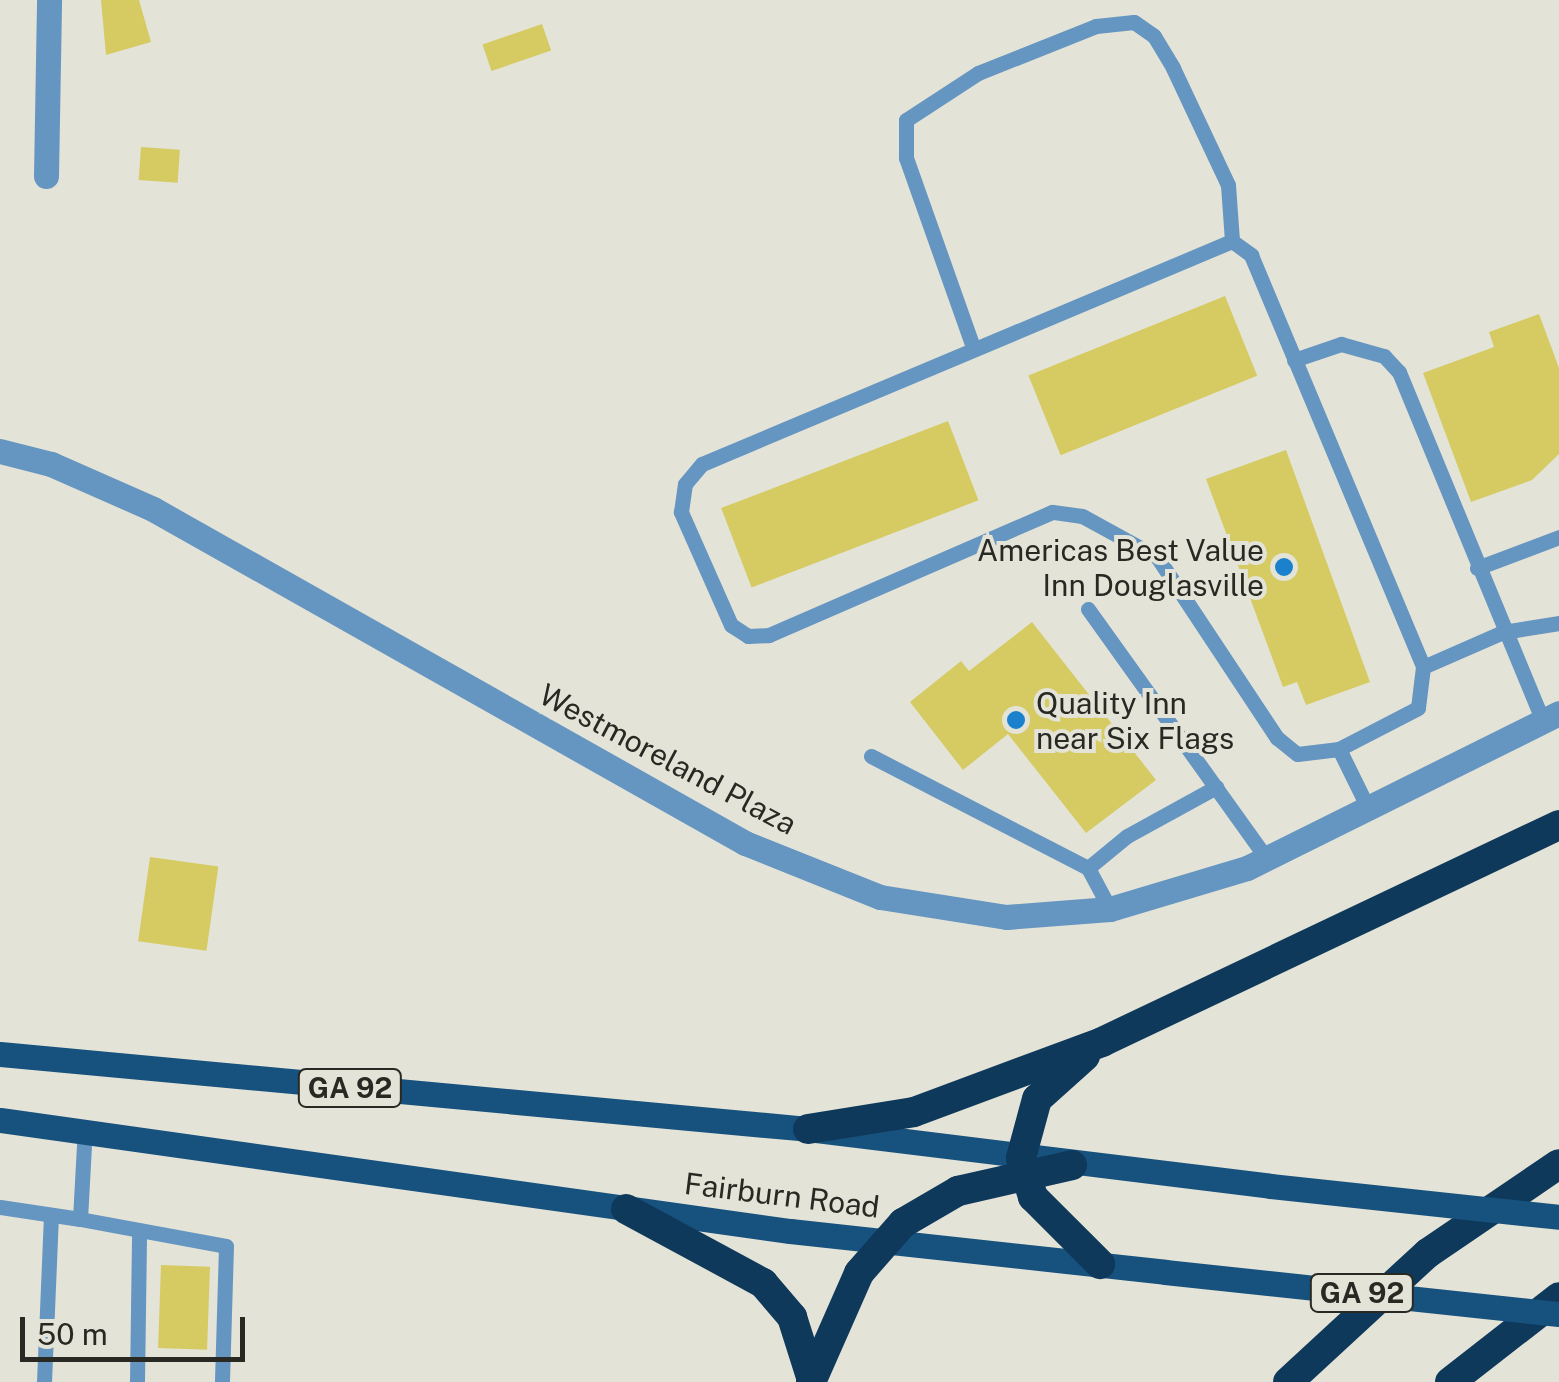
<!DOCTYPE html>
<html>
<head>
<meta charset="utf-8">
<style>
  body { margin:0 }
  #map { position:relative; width:1559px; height:1382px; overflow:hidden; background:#e4e3d7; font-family:"Public Sans",sans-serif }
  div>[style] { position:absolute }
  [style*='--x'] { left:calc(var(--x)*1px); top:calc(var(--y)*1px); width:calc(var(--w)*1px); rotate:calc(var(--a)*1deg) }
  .building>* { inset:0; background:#d5cb62; transform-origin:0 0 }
  .lane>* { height:15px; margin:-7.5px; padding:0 7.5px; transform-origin:7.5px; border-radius:7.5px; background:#6595c1 }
  .street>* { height:25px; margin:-12.5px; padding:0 12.5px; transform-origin:12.5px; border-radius:12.5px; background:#6595c1 }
  .primary>* { height:25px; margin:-12.5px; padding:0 12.5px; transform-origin:12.5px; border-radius:12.5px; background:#17517e }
  .highway>* { height:30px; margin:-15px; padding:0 15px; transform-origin:15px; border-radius:15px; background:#0f395b }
  .primary-bridge>* { height:25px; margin:-12.5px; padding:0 12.5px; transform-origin:12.5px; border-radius:12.5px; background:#17517e }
  .dots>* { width:28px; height:28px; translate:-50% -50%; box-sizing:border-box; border:5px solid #e4e3d7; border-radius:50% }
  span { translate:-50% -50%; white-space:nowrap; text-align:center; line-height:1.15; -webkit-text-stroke:8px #e4e3d7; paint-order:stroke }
  .shield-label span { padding:2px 8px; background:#e4e3d7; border:2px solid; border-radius:8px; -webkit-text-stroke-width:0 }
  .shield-label { font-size:28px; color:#292924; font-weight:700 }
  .poi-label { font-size:30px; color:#292924 }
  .right { translate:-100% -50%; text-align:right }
  .left { translate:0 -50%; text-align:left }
  .street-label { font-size:30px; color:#292924 }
  .scale { position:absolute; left:20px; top:1317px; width:225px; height:45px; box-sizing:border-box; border:5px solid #292924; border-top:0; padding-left:12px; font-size:30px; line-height:35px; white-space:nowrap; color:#292924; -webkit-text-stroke:8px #e4e3d7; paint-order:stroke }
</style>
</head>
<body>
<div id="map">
  <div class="building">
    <i style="clip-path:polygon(101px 0,139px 0,151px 42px,106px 55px)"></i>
    <i style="left:542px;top:24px;width:28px;height:63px;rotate:71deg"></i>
    <i style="left:141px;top:147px;width:39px;height:33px;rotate:4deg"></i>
    <i style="left:1225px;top:296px;width:86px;height:212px;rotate:68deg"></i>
    <i style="clip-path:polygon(1539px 314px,1559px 368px,1559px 454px,1532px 480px,1471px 502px,1423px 373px,1494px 347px,1489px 332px)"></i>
    <i style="left:948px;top:421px;width:85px;height:243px;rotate:69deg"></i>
    <i style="clip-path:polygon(1286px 450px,1370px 682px,1306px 705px,1297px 682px,1283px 687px,1206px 479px)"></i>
    <i style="clip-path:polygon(1032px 622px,1156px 780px,1086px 833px,1008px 734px,963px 770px,910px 702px,961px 661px,969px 671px)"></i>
    <i style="left:150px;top:857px;width:69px;height:85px;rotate:8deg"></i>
    <i style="left:161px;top:1265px;width:49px;height:83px;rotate:2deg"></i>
  </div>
  <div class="lane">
    <i style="--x:1232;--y:241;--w:24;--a:36"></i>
    <i style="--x:1251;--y:255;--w:446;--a:67.3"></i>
    <i style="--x:1423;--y:667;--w:41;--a:97"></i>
    <i style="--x:1418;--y:708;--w:89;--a:152.6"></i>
    <i style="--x:1339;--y:749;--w:42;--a:173.2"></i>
    <i style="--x:1297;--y:754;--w:26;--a:-141"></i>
    <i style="--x:1277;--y:738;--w:217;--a:-123.5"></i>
    <i style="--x:1157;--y:557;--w:85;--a:-151.3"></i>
    <i style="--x:1082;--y:516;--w:30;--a:-172"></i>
    <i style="--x:1052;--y:512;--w:309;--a:156.5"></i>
    <i style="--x:769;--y:635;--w:21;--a:177"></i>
    <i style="--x:748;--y:636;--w:20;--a:-147"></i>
    <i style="--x:731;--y:625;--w:124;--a:-113.9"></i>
    <i style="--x:681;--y:512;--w:28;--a:-82"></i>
    <i style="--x:685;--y:484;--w:26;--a:-50"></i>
    <i style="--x:702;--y:464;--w:575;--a:-22.82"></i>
    <i style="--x:973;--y:347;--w:201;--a:-109.5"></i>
    <i style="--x:906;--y:158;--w:38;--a:-90"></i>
    <i style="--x:906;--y:120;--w:86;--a:-33.1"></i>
    <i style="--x:978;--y:73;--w:127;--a:-21.7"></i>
    <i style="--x:1096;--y:26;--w:38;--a:-6"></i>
    <i style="--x:1134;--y:22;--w:24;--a:35"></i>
    <i style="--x:1154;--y:36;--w:37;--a:59"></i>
    <i style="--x:1173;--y:68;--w:129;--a:64.8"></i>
    <i style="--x:1228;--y:185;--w:56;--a:85.9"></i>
    <i style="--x:1294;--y:360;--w:50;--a:-18.8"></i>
    <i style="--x:1341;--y:344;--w:45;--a:15.6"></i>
    <i style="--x:1384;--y:356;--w:22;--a:47"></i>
    <i style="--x:1399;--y:372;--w:378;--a:67.6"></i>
    <i style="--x:1477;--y:568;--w:88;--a:-20.7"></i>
    <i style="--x:1088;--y:609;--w:307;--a:54.4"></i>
    <i style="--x:1423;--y:667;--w:87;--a:-23.6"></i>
    <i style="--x:1503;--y:632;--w:57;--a:-9.1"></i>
    <i style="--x:1339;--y:749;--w:66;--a:63.8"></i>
    <i style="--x:871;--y:756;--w:244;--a:27.3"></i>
    <i style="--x:1088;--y:868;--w:47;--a:61.8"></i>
    <i style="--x:1088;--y:868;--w:50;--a:-39.4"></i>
    <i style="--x:1127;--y:836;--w:102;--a:-28.8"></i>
    <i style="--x:0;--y:1207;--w:81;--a:8.5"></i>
    <i style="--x:80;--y:1219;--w:91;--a:-86.9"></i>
    <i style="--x:80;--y:1219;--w:148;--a:10.5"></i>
    <i style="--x:226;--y:1246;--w:136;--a:91.7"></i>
    <i style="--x:44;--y:1382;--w:166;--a:-87.6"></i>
    <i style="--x:137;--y:1382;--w:149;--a:-89.2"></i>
  </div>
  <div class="street">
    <i style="--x:46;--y:176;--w:176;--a:-89"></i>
    <i style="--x:0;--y:451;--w:53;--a:14.3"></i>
    <i style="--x:51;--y:464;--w:111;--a:23.8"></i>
    <i style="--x:153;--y:509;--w:680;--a:29.43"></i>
    <i style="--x:745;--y:843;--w:145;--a:21.8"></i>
    <i style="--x:880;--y:897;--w:128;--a:9"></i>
    <i style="--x:1006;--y:917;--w:104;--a:-4.4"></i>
    <i style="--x:1110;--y:909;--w:143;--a:-16.7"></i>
    <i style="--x:1247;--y:868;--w:348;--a:-26.4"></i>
  </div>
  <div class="primary">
    <i style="--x:0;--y:1054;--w:811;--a:5.3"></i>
    <i style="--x:808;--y:1129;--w:466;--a:7"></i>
    <i style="--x:0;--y:1120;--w:798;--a:8"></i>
    <i style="--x:790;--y:1231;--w:377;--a:6.2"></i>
  </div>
  <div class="highway">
    <i style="--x:1085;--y:1056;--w:64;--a:138.1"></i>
    <i style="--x:1037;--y:1099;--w:61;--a:105.2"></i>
    <i style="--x:1021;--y:1158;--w:41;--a:72.9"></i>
    <i style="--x:1033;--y:1197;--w:95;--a:45"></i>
    <i style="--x:808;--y:1129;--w:107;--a:-9.1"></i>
    <i style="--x:914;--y:1112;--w:201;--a:-20.4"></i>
    <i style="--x:1102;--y:1042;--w:506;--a:-25.4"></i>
    <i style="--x:626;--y:1209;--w:156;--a:28.4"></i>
    <i style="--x:763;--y:1283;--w:45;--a:49.5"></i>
    <i style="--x:792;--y:1317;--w:66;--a:72.4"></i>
    <i style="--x:811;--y:1382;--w:119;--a:-66.2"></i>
    <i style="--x:859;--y:1273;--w:67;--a:-48.7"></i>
    <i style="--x:903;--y:1223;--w:64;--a:-30.2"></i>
    <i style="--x:958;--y:1191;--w:117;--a:-12.8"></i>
    <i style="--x:1288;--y:1382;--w:190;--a:-42.7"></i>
    <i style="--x:1428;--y:1253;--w:158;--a:-34.2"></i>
    <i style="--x:1450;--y:1382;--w:138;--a:-37.9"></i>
  </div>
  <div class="primary-bridge">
    <i style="--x:1270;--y:1186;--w:291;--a:6.1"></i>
    <i style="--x:1165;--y:1272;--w:396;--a:6.1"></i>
  </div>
  <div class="dots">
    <i style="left:1284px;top:567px;background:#1b81cc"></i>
    <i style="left:1016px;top:720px;background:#1b81cc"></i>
  </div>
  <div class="shield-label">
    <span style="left:350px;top:1088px">GA 92</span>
    <span style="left:1362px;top:1293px">GA 92</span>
  </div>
  <div class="poi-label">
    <span class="right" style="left:1264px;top:567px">Americas Best Value<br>Inn Douglasville</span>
    <span class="left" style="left:1036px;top:720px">Quality Inn<br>near Six Flags</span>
  </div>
  <div class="street-label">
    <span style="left:668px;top:759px;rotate:28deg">Westmoreland Plaza</span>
    <span style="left:782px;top:1195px;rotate:7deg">Fairburn Road</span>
  </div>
  <div class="scale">50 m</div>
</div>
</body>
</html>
